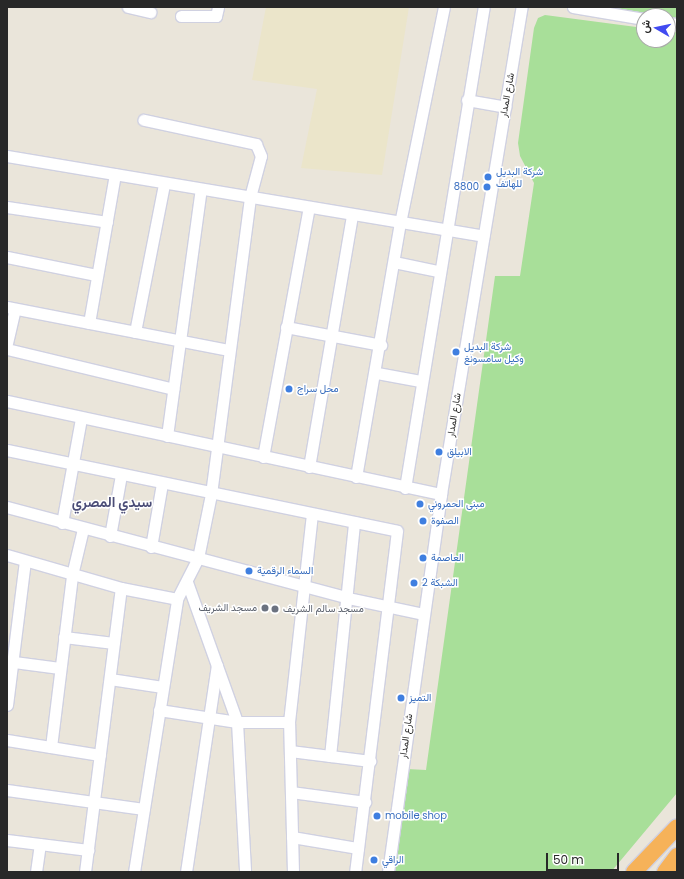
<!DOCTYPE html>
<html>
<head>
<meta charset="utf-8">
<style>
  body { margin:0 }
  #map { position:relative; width:684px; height:879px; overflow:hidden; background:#eae5da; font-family:Poppins,Vazirmatn,sans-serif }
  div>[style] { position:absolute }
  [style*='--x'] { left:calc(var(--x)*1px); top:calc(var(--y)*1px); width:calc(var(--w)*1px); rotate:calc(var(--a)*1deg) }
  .education>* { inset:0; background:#ebe5ca }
  .green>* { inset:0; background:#a8df99 }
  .roads { filter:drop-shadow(1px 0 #d0d1e1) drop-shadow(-1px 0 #d0d1e1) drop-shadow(0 1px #d0d1e1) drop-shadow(0 -1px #d0d1e1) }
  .minor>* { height:11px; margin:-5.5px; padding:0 5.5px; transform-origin:5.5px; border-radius:5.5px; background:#fff }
  .highway>* { height:16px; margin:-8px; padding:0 8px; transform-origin:8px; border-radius:8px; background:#f6b259 }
  .dots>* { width:11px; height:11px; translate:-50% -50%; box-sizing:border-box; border:2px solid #fff; border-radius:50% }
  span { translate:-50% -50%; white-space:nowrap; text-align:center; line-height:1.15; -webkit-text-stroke:3px #fff; paint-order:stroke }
  .street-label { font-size:10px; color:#282828 }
  .shop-label { font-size:10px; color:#366cbe }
  .left { translate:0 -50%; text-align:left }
  .right { translate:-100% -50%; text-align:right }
  .worship-label { font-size:10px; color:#5b616d }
  .district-label { font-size:14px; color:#4b4d77; font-weight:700 }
  .frame { position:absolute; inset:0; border:8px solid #282828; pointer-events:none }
  .north { position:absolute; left:636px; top:8px; width:40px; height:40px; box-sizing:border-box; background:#fff; border:1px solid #a9a9a9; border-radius:50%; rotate:279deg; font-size:11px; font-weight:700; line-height:16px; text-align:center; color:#282828 }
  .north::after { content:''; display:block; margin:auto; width:14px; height:18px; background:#414bf1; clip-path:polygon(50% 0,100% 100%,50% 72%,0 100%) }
  .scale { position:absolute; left:546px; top:853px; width:73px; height:18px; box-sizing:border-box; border:2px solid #282828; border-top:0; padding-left:5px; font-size:12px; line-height:14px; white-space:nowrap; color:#282828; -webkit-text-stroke:3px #fff; paint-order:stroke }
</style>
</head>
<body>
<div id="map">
  <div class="education">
    <i style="clip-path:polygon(266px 7px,409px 7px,382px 175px,301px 168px,317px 89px,252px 80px)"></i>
  </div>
  <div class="green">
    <i style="clip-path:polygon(572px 7px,677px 7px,677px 21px,668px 20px,668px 16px)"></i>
    <i style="clip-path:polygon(545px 15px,644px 28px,644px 40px,668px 40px,668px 31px,677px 32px,677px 793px,611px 872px,393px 872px,407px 769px,426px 770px,495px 276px,520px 276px,534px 183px,520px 156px,518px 143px,534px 28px,538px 18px)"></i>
  </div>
  <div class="roads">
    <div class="minor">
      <i style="--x:128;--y:7;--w:23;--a:13"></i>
      <i style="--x:573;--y:7;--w:72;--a:9.6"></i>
      <i style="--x:181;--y:16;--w:35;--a:0"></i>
      <i style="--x:216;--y:16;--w:9;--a:-77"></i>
      <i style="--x:668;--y:23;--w:9;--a:6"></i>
      <i style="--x:467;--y:100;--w:39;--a:10"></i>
      <i style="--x:7;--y:156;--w:483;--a:9.5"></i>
      <i style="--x:7;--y:207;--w:101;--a:8.5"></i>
      <i style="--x:7;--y:257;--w:91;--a:11.4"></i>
      <i style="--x:394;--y:262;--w:45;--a:11.6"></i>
      <i style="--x:7;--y:307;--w:225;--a:11"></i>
      <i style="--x:89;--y:323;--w:151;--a:-80.1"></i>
      <i style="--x:286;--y:327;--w:97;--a:10.7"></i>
      <i style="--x:135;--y:332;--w:151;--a:-78.9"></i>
      <i style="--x:7;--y:343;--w:35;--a:-77"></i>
      <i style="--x:7;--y:349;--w:171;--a:13.5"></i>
      <i style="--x:377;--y:373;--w:44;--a:10.5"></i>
      <i style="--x:7;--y:401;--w:444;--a:12.1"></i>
      <i style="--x:167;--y:436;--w:249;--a:-82.2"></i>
      <i style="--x:7;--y:450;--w:398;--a:11.7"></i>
      <i style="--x:397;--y:531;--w:344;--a:97"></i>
      <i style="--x:263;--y:457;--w:254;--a:-79.6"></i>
      <i style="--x:309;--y:467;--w:256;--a:-80.3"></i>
      <i style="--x:356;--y:477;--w:258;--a:-80.2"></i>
      <i style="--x:400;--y:223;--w:220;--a:-78.5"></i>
      <i style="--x:405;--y:488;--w:487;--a:-80.7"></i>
      <i style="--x:7;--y:507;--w:353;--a:14.9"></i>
      <i style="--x:348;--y:598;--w:77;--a:12"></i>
      <i style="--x:62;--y:523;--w:107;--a:-79.7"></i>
      <i style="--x:110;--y:536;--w:62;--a:-79.8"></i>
      <i style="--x:151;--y:547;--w:65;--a:-80.2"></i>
      <i style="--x:7;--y:555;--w:119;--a:16.1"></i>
      <i style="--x:121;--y:588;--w:57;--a:11.1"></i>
      <i style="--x:187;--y:582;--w:149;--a:70.3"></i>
      <i style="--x:237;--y:722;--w:150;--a:86.9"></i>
      <i style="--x:64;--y:637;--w:50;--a:6.8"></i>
      <i style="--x:14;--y:662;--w:46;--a:7.4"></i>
      <i style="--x:110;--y:679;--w:53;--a:8.7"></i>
      <i style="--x:7;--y:705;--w:145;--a:-82.9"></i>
      <i style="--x:159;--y:710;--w:79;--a:8.7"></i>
      <i style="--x:237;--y:722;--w:52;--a:0"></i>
      <i style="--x:7;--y:740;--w:94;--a:9.2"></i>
      <i style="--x:51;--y:747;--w:173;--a:-83"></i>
      <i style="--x:72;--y:575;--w:47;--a:-76.6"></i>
      <i style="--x:290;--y:751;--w:81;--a:7.1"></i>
      <i style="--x:330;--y:756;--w:235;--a:-84.1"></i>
      <i style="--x:7;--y:790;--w:138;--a:7.9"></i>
      <i style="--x:291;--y:792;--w:75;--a:7.7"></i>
      <i style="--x:292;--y:837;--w:67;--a:9.5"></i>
      <i style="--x:7;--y:840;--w:82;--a:7"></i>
      <i style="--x:36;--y:872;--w:28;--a:-82"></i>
      <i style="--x:85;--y:872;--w:286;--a:-82.8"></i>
      <i style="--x:134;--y:872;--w:276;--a:-81"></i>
      <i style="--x:177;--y:599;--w:46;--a:-62.9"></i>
      <i style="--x:198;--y:558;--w:65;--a:-78.5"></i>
      <i style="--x:211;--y:494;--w:300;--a:-82.5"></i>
      <i style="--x:250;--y:197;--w:42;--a:-75"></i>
      <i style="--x:261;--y:156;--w:13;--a:-113"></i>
      <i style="--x:256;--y:144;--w:115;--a:-167.9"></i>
      <i style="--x:186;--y:872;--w:209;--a:-81.5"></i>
      <i style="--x:293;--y:872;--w:150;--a:-91.5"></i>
      <i style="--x:289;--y:722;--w:209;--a:-83.7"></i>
      <i style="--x:388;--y:872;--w:382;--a:-82"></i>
      <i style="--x:441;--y:494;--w:494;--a:-80.6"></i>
    </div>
    <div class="highway">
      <i style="--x:634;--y:872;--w:62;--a:-46.3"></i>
      <i style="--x:665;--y:872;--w:20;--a:-53"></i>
    </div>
  </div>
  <div class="dots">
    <i style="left:488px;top:177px;background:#3f7fe0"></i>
    <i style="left:487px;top:187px;background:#3f7fe0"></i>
    <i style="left:456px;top:352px;background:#3f7fe0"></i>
    <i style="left:289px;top:389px;background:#3f7fe0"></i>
    <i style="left:439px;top:452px;background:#3f7fe0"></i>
    <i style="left:420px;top:504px;background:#3f7fe0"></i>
    <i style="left:423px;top:521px;background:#3f7fe0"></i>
    <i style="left:423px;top:558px;background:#3f7fe0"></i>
    <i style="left:249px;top:571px;background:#3f7fe0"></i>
    <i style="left:414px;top:583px;background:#3f7fe0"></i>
    <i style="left:265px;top:608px;background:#6b7280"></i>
    <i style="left:275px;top:609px;background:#6b7280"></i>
    <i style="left:401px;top:698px;background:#3f7fe0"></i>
    <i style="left:377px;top:816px;background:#3f7fe0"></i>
    <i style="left:374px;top:860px;background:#3f7fe0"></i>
  </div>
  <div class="street-label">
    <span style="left:507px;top:95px;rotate:-80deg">شارع المدار</span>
    <span style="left:454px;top:415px;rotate:-81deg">شارع المدار</span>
    <span style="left:406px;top:736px;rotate:-82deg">شارع المدار</span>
  </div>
  <div class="shop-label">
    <span class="left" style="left:496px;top:177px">شركة البديل<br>للهاتف</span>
    <span class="right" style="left:479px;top:187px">8800</span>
    <span class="left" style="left:464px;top:352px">شركة البديل<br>وكيل سامسونغ</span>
    <span class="left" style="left:297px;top:389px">محل سراج</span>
    <span class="left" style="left:447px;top:452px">الابيلق</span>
    <span class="left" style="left:428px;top:504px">مبنى الحمروني</span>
    <span class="left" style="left:431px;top:521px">الصفوة</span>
    <span class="left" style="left:431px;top:558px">العاصمة</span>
    <span class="left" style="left:257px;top:571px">السماء الرقمية</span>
    <span class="left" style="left:422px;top:583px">الشبكة 2</span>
    <span class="left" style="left:409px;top:698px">التميز</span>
    <span class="left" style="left:385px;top:816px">mobile shop</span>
    <span class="left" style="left:382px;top:860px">الراقي</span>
  </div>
  <div class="worship-label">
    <span class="right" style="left:257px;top:608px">مسجد الشريف</span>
    <span class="left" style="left:283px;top:609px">مسجد سالم الشريف</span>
  </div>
  <div class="district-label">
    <span style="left:112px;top:502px">سيدي المصري</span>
  </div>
  <div class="frame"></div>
  <div class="north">ش</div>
  <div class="scale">50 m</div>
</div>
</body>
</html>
